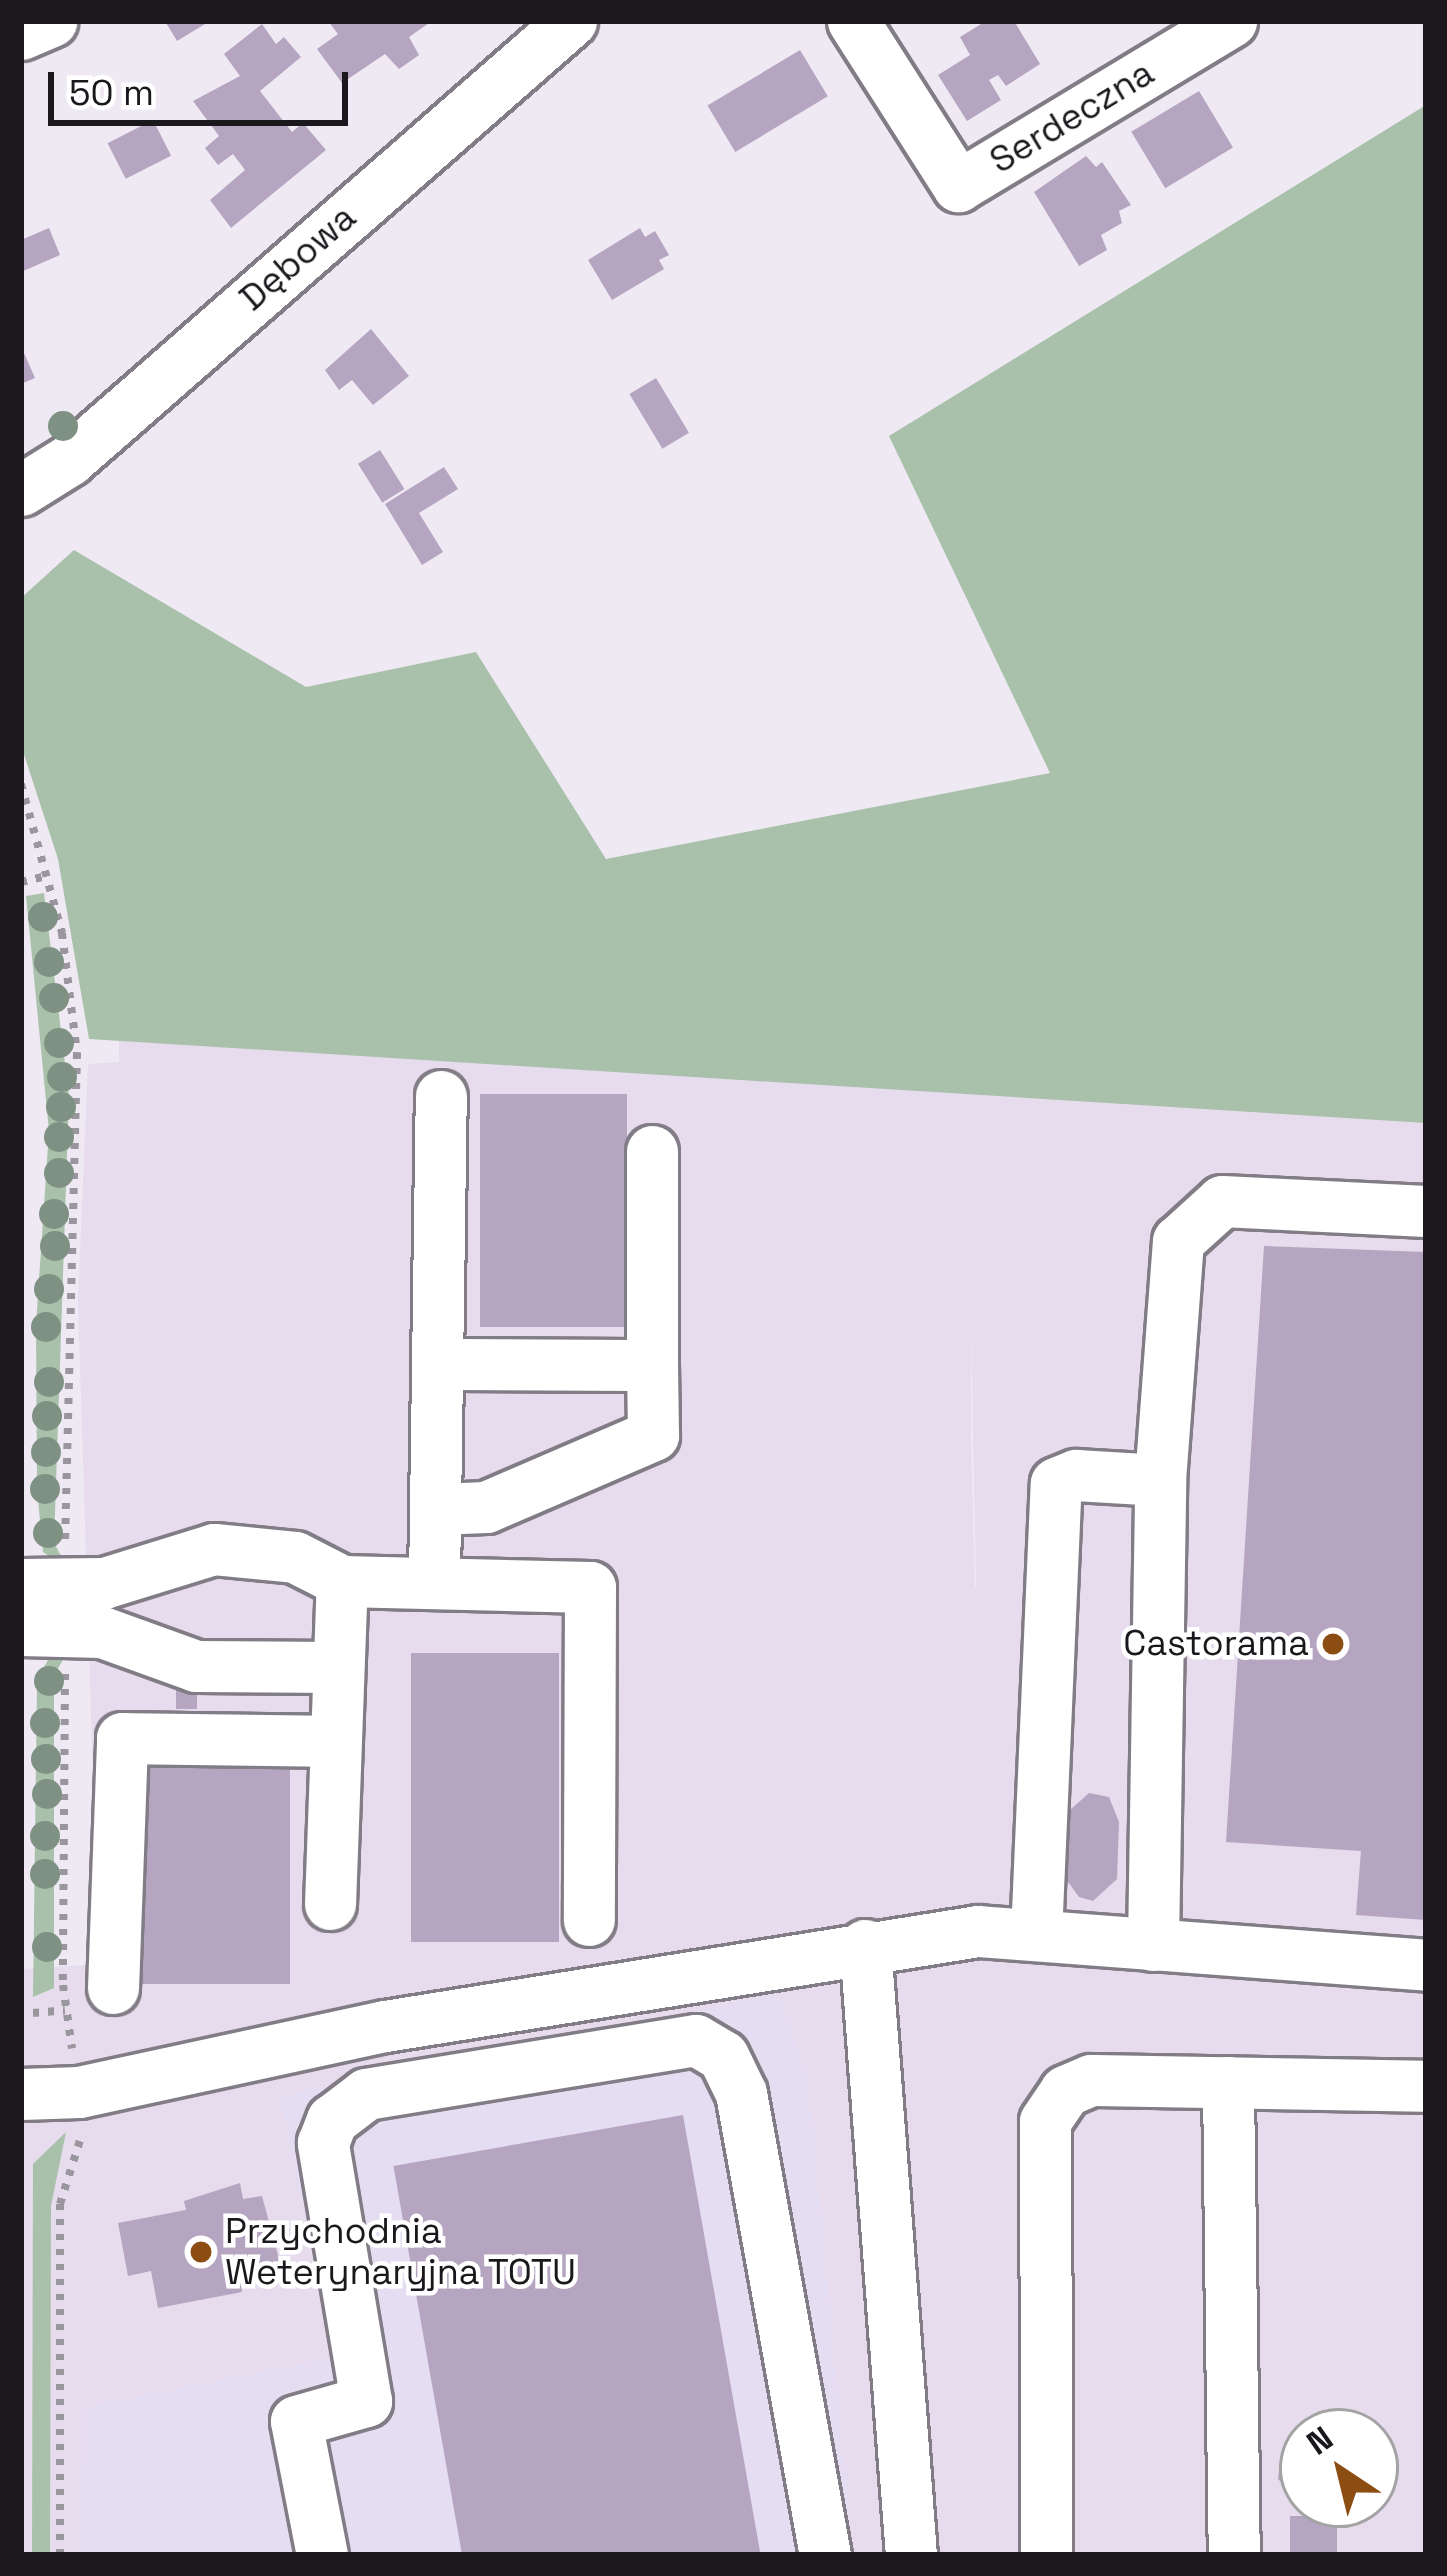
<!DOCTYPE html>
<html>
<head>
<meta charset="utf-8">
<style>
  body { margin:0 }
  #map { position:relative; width:1447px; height:2576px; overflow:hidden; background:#eee9f3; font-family:"Space Grotesk",sans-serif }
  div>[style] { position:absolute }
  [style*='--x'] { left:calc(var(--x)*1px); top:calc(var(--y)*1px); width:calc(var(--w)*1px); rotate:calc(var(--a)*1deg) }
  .built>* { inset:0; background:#e6dced }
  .industrial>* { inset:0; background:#e5ddf2 }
  .green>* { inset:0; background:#a9c1aa }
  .building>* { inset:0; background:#b5a5c1; transform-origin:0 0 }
  .path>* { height:8px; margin-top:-4px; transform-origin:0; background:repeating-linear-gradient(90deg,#99969d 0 6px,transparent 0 15px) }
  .roads { filter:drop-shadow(3px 0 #817c85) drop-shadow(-3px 0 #817c85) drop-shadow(0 3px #817c85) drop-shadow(0 -3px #817c85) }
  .minor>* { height:51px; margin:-25.5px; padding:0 25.5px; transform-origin:25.5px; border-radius:25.5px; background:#fff }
  .trees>* { width:30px; height:30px; margin:-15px; border-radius:50%; background:#7e9183 }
  .dots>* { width:33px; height:33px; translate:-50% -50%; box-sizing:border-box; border:6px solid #fff; border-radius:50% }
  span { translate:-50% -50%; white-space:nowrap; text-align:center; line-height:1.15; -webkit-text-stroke:9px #fff; paint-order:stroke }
  .street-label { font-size:36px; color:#1a181c }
  .poi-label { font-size:36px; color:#1a181c }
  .right { translate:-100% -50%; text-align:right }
  .left { translate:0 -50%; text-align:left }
  .frame { position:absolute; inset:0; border:24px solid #1a181c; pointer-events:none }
  .north { position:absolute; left:1279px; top:2408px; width:120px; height:120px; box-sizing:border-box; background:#fff; border:3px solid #a3a3a4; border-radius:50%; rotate:325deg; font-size:33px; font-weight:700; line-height:48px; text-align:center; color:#1a181c }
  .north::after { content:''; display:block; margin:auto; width:42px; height:54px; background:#8c4d13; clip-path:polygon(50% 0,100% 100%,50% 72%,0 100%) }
  .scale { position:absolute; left:48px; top:72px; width:300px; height:54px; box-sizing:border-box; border:6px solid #1a181c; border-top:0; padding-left:15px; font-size:36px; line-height:42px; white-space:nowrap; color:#1a181c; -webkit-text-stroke:9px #fff; paint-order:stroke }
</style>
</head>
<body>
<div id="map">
  <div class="built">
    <i style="clip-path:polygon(evenodd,119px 1040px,1426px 1120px,1426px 2555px,21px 2555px,21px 1969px,99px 1964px,78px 1302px,88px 1064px,119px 1062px,119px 1040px,971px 1328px,976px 1586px,975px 1587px,971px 1438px,971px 1328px,119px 1040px,1303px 2432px,1375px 2432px,1375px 2504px,1303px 2504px,1303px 2432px)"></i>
  </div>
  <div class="industrial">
    <i style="clip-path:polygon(780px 1994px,809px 2084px,853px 2555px,82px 2555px,83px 2407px,331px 2358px,280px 2096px)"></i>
  </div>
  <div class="green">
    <i style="clip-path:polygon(1426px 105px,1426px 1123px,89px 1039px,58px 859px,21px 745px,21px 598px,74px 550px,306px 687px,476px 652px,606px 859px,1050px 773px,889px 436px)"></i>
    <i style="clip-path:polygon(44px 893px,69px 1096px,54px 1543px,69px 1570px,43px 1552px,37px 1489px,36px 1324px,49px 1131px,26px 896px)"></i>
    <i style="clip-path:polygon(69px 1650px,54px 1675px,54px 1988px,33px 1997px,37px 1681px,51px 1654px)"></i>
    <i style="clip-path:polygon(66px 2132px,51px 2206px,50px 2555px,32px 2555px,33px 2164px)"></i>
  </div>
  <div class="building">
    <i style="clip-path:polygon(165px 21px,210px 21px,177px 41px)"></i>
    <i style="clip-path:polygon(328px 21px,371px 23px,432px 21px,409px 37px,419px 55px,399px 69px,385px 54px,342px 83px,317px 49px,338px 34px)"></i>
    <i style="clip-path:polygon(986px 21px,1014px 21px,1040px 64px,1006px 86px,998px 75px,989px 80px,1001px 100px,967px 121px,938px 75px,970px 55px,960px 37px)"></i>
    <i style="clip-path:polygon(262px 24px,276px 44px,284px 37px,301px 57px,260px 91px,292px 132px,303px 123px,326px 150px,231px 228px,210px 200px,245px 170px,233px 154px,218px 165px,205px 148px,219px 136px,193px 101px,240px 76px,224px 54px)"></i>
    <i style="left:800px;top:50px;width:54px;height:108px;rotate:59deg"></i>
    <i style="left:1199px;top:91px;width:66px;height:79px;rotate:59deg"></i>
    <i style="left:153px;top:120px;width:40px;height:51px;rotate:63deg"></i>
    <i style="clip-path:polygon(1086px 156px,1096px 167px,1102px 162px,1131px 205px,1119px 211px,1122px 223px,1101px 235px,1107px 250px,1079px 266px,1034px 192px)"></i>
    <i style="clip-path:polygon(49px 228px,60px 255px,21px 272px,21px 240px)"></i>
    <i style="clip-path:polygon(640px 228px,645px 237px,655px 231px,669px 255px,659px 260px,664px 269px,612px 300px,588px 260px)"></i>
    <i style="clip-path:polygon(371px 329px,409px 376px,373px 405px,352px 380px,339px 390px,325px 370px)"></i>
    <i style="clip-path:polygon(21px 346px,35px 378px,21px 384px)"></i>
    <i style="left:656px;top:378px;width:64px;height:31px;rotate:59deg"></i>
    <i style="left:380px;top:450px;width:46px;height:26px;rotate:58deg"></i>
    <i style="clip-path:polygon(444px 467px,458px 489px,419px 513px,443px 552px,422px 565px,385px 504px)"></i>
    <i style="left:480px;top:1094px;width:147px;height:233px"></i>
    <i style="clip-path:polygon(1264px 1246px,1426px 1252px,1426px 1920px,1356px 1915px,1361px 1851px,1226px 1842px)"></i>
    <i style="left:411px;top:1653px;width:148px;height:289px"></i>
    <i style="left:176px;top:1690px;width:21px;height:19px"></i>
    <i style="left:142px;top:1762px;width:148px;height:222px"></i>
    <i style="clip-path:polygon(1089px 1793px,1109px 1797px,1119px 1822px,1117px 1879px,1093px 1901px,1079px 1897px,1066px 1879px,1070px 1810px)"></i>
    <i style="left:683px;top:2115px;width:447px;height:294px;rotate:80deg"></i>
    <i style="clip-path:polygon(240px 2183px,243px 2199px,262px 2196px,282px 2270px,240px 2278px,242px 2292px,158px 2308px,151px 2271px,128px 2276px,118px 2223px,186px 2210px,184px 2201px)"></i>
    <i style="clip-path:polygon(1303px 2437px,1303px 2505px,1278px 2479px,1281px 2455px)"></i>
    <i style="left:1290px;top:2516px;width:47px;height:39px"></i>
  </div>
  <div class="path">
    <i style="--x:21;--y:784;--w:155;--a:74.6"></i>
    <i style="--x:62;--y:933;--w:121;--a:82.9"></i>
    <i style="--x:77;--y:1053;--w:491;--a:91.4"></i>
    <i style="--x:21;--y:882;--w:28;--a:-13"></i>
    <i style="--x:65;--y:1674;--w:311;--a:90.4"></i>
    <i style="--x:63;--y:1985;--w:64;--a:81.9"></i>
    <i style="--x:33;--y:2013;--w:32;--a:-5"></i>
    <i style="--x:60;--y:2555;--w:351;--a:-90"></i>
    <i style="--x:60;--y:2204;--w:73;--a:-72.6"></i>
  </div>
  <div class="roads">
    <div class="minor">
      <i style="--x:853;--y:21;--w:196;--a:57.5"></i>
      <i style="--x:958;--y:186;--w:319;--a:-31.1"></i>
      <i style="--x:21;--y:34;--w:33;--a:-23"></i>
      <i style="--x:21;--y:490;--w:57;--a:-32"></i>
      <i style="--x:69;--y:460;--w:667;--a:-41.17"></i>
      <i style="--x:437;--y:1364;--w:215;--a:0.3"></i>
      <i style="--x:652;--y:1365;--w:214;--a:-90"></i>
      <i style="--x:437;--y:1509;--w:49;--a:-2.3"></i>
      <i style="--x:486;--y:1507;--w:182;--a:-23.3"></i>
      <i style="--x:653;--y:1435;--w:70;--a:-90.8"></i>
      <i style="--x:434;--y:1583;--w:487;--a:-89.2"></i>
      <i style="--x:21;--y:1584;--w:83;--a:-0.7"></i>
      <i style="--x:104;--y:1583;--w:115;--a:-17.2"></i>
      <i style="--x:214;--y:1549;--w:81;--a:5.6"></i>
      <i style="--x:295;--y:1557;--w:53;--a:27.1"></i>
      <i style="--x:342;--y:1581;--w:248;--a:1.4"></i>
      <i style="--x:590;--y:1587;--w:333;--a:90.2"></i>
      <i style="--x:21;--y:1630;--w:81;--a:1.4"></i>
      <i style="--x:102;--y:1632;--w:100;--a:19.9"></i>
      <i style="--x:196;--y:1666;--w:142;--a:0.4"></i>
      <i style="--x:330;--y:1904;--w:323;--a:-87.9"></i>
      <i style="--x:1036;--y:1935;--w:452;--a:-87.5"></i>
      <i style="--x:1056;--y:1483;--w:22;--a:-22"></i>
      <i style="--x:1076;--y:1475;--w:84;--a:3.4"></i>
      <i style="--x:865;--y:1945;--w:612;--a:85.69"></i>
      <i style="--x:1153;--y:1945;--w:465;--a:-89.1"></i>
      <i style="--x:1160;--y:1480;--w:240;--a:-85.7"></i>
      <i style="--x:1178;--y:1241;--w:59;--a:-42.3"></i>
      <i style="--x:1222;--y:1201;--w:204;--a:2.8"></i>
      <i style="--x:113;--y:1988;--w:250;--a:-87.9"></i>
      <i style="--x:122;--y:1738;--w:213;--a:0.8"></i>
      <i style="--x:1228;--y:2082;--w:473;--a:89.3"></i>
      <i style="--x:21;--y:2094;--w:58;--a:-2"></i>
      <i style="--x:79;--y:2092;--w:313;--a:-12.2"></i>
      <i style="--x:385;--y:2026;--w:601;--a:-9.1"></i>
      <i style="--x:978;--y:1931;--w:449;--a:4.3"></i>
      <i style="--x:322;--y:2555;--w:136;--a:-101"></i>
      <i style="--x:296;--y:2421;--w:73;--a:-15.9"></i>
      <i style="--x:366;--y:2401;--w:262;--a:-99.5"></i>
      <i style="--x:323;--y:2143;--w:25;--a:-69"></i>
      <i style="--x:332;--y:2120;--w:43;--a:-37.4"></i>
      <i style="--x:366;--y:2094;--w:334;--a:-9.3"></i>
      <i style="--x:696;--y:2040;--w:31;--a:31"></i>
      <i style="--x:723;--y:2056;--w:41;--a:64.1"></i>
      <i style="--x:741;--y:2093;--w:470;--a:79.7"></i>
      <i style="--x:1046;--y:2555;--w:434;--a:-90.1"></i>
      <i style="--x:1045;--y:2121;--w:36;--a:-56"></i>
      <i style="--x:1065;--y:2091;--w:28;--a:-23"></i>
      <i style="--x:1091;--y:2080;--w:335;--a:1"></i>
    </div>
  </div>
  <div class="trees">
    <i style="left:63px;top:426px"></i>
    <i style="left:43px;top:917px"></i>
    <i style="left:49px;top:962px"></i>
    <i style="left:54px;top:998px"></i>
    <i style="left:59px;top:1043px"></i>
    <i style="left:62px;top:1077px"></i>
    <i style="left:61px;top:1107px"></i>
    <i style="left:59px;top:1137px"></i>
    <i style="left:59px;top:1173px"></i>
    <i style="left:54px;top:1214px"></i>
    <i style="left:55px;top:1246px"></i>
    <i style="left:49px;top:1289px"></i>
    <i style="left:46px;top:1327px"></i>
    <i style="left:49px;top:1382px"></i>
    <i style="left:47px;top:1416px"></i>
    <i style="left:46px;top:1452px"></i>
    <i style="left:45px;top:1489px"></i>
    <i style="left:48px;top:1533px"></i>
    <i style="left:49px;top:1681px"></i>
    <i style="left:45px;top:1723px"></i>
    <i style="left:46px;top:1759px"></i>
    <i style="left:47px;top:1794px"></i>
    <i style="left:45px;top:1836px"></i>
    <i style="left:45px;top:1874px"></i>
    <i style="left:47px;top:1947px"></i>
  </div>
  <div class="dots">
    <i style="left:1333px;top:1644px;background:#8c4d13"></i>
    <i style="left:201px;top:2252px;background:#8c4d13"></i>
  </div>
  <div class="street-label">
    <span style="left:1072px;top:117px;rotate:-31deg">Serdeczna</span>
    <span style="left:298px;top:258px;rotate:-41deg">Dębowa</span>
  </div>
  <div class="poi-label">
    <span class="right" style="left:1309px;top:1644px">Castorama</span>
    <span class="left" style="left:225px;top:2252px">Przychodnia<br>Weterynaryjna TOTU</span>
  </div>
  <div class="frame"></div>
  <div class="north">N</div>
  <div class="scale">50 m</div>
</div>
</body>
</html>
